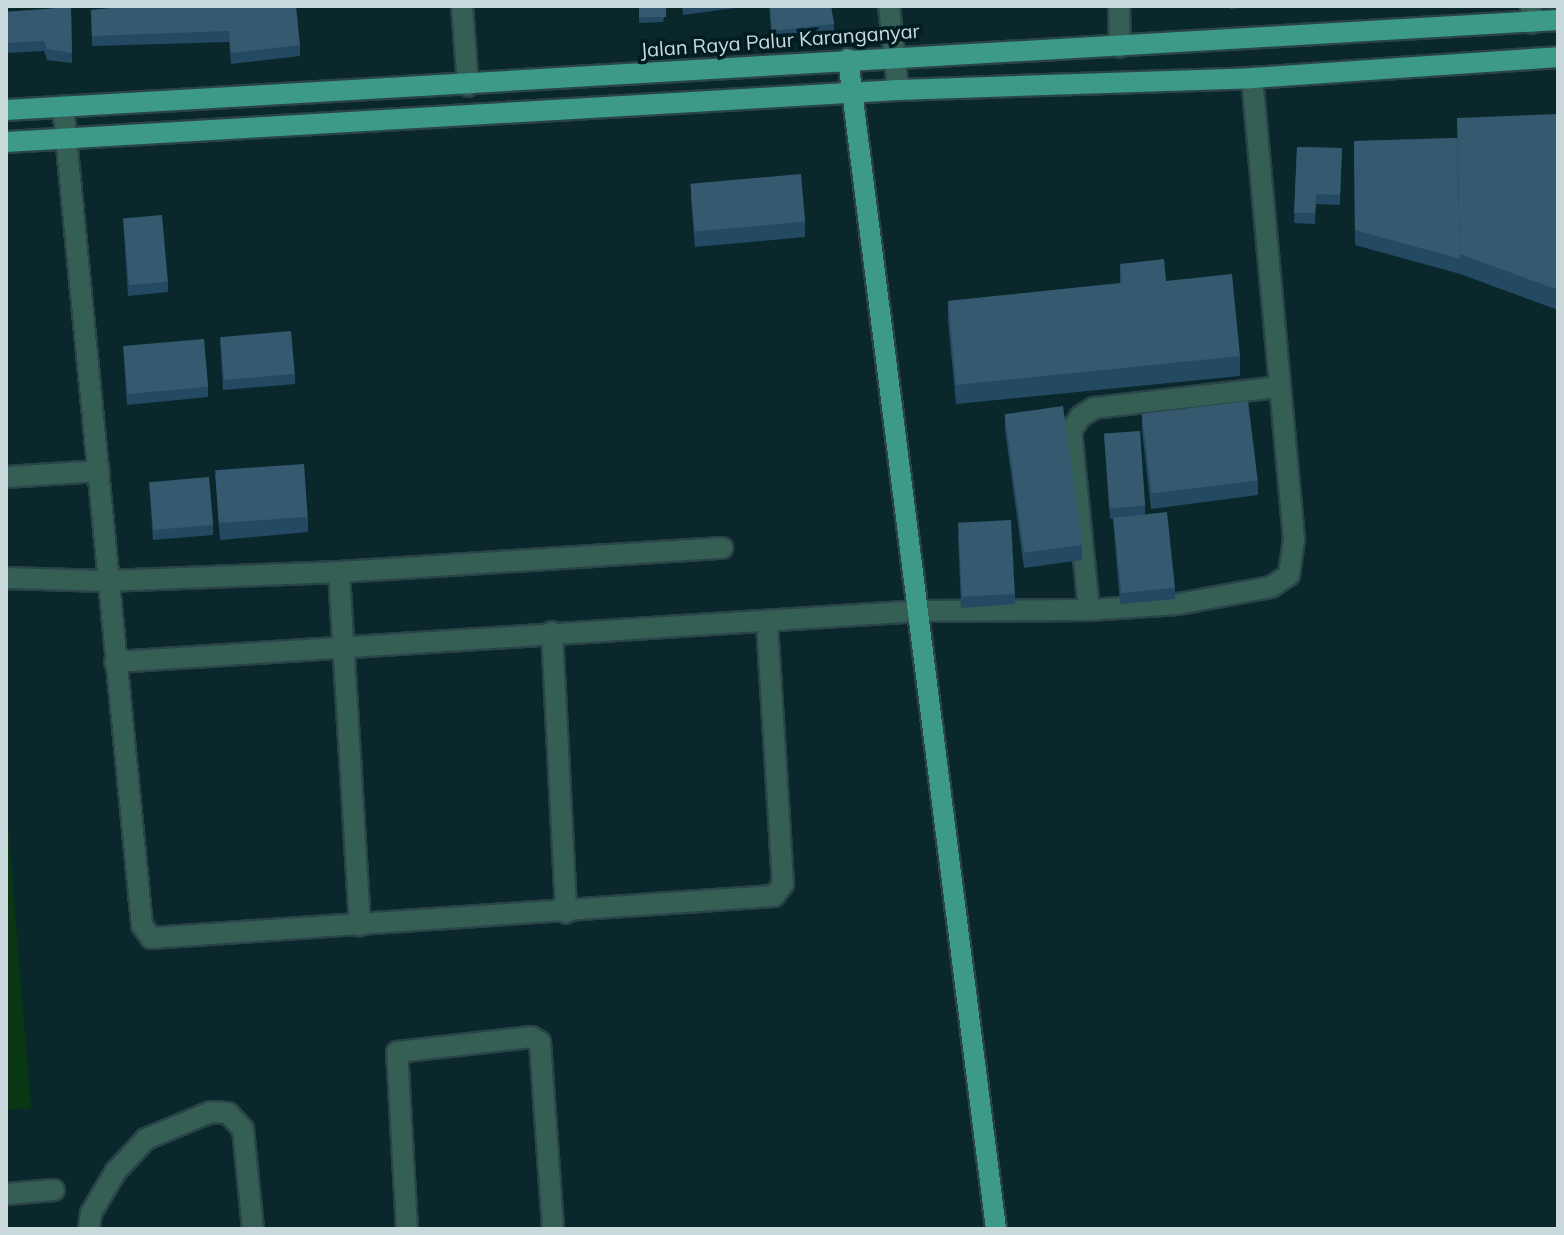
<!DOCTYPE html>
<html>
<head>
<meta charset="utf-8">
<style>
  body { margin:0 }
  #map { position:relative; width:1564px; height:1235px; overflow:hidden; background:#0a272c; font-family:Mulish,sans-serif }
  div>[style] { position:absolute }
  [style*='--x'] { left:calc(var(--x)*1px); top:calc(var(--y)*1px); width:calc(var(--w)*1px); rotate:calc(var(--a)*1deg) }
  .green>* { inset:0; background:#083713 }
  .roads { filter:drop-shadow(2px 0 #294348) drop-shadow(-2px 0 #294348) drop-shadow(0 2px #294348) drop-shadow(0 -2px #294348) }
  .minor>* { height:20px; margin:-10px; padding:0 10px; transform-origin:10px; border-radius:10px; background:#355e55 }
  .major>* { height:20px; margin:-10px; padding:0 10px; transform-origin:10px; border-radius:10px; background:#3d9988 }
  .wall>* { inset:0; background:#234a62 }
  .building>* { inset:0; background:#35596f; transform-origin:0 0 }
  span { translate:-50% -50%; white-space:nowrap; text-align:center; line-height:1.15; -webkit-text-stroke:7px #021d22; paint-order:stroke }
  .street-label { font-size:20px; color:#c9d9dc }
  .frame { position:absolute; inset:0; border:8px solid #c9d9dc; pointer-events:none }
</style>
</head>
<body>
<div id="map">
  <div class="green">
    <i style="clip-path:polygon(6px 799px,31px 1108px,6px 1110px)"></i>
  </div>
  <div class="roads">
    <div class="minor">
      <i style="--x:462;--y:6;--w:80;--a:85.7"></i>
      <i style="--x:889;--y:6;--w:84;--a:83.9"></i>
      <i style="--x:1119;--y:6;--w:41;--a:88.6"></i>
      <i style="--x:1531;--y:6;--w:17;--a:87"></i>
      <i style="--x:63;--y:106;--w:823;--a:84.49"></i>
      <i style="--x:142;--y:925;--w:16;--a:55"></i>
      <i style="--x:151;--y:938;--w:624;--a:-3.86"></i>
      <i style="--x:774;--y:896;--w:15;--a:-53"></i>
      <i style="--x:783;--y:884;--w:263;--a:-93.5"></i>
      <i style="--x:6;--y:477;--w:93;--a:-3.7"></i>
      <i style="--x:339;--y:572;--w:354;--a:86.6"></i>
      <i style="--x:6;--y:578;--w:100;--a:1.7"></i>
      <i style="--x:106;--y:581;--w:233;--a:-2.2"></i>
      <i style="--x:339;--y:572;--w:384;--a:-3.6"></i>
      <i style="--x:1089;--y:610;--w:180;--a:-95.7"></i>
      <i style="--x:1071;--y:431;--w:17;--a:-57"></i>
      <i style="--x:1080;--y:417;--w:17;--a:-33"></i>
      <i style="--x:1094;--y:408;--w:186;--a:-6.5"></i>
      <i style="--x:552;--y:632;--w:281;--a:87.1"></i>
      <i style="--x:115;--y:662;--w:807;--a:-3.63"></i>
      <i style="--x:920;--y:611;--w:169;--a:-0.3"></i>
      <i style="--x:1089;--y:610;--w:89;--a:-3.9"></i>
      <i style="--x:1178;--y:604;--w:95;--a:-10.4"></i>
      <i style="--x:1271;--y:587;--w:22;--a:-34"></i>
      <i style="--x:1289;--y:575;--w:36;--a:-82"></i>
      <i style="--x:1294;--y:539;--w:463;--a:-95.2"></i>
      <i style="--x:6;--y:1194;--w:48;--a:-4.8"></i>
      <i style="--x:89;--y:1229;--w:16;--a:-83"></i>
      <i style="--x:91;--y:1213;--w:49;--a:-59.2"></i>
      <i style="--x:116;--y:1171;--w:44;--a:-46.8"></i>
      <i style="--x:146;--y:1139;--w:70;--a:-22.6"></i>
      <i style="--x:211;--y:1112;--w:17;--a:3"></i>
      <i style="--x:228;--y:1113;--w:22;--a:47"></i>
      <i style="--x:243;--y:1129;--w:100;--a:84.3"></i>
      <i style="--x:407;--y:1229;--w:177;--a:-93.2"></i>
      <i style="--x:397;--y:1052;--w:135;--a:-6.4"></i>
      <i style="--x:531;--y:1037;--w:10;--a:29"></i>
      <i style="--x:540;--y:1042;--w:187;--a:86"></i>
    </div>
    <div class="major">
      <i style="--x:848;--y:59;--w:1179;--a:82.79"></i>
      <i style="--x:6;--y:110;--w:1555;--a:-3.32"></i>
      <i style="--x:6;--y:142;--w:894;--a:-3.34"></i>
      <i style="--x:898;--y:90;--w:354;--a:-1.9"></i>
      <i style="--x:1252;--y:78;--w:307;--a:-3.9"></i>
    </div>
  </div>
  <div class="wall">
    <i style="clip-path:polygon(134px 6px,300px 45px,300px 56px,231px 64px,229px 42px,92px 46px,91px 10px)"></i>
    <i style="clip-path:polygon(639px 6px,667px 6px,663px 22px,639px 23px)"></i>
    <i style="clip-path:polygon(682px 6px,735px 6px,735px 8px,683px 15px)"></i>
    <i style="clip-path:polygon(769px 6px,831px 6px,834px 24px,834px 35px,772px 41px)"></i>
    <i style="clip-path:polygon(1230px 6px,1261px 6px,1230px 9px)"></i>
    <i style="clip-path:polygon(71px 7px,72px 63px,47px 60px,44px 51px,6px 53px,6px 12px)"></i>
    <i style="clip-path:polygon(1558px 114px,1558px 310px,1460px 274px,1355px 245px,1354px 141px,1457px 138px)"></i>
    <i style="clip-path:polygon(1297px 147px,1342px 148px,1340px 205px,1316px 204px,1315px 224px,1294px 223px)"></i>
    <i style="clip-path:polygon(691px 185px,805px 222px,805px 237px,695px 247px,691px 200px)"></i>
    <i style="clip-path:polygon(123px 218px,168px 282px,168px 292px,128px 296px)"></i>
    <i style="clip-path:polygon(1120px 264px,1166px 281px,1240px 356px,1240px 376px,956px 404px,948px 321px,948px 301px,1120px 283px)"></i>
    <i style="clip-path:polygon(220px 338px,295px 374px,295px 384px,223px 390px)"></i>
    <i style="clip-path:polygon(123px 346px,208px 387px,208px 397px,127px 405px)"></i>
    <i style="clip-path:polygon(1005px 414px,1082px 545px,1082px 560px,1024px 568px,1005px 430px)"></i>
    <i style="clip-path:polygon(1142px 415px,1258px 480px,1258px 495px,1151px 509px,1142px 430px)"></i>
    <i style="clip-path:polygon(1104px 434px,1145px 506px,1145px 514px,1175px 588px,1175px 599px,1120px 604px,1113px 519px,1110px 519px)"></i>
    <i style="clip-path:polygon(215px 473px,308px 517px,308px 532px,220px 540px)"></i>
    <i style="clip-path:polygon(149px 482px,213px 525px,213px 535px,153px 540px)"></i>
    <i style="clip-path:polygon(958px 533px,1015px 594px,1015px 604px,961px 608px)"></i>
  </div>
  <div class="building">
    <i style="clip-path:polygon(134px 6px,296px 6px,300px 45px,231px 53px,229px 31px,92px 36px,91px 10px)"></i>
    <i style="left:639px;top:6px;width:27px;height:11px"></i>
    <i style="clip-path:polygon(770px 6px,831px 6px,834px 24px,772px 31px)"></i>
    <i style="clip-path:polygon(71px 7px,72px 53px,47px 49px,44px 41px,6px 43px,6px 12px)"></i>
    <i style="clip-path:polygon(1558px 114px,1558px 290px,1460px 254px,1457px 118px)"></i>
    <i style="clip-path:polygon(1457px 138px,1460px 259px,1355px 230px,1354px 141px)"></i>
    <i style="clip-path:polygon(1297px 147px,1342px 148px,1340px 195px,1316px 194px,1315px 213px,1294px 213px)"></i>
    <i style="left:801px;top:174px;width:48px;height:111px;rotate:85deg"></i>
    <i style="left:162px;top:215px;width:67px;height:39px;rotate:85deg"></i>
    <i style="clip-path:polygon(1164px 259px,1166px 281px,1232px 274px,1240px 356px,956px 385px,948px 301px,1122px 283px,1120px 264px)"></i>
    <i style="left:291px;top:331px;width:43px;height:71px;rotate:85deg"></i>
    <i style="left:204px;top:339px;width:48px;height:81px;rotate:85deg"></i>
    <i style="left:1248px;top:401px;width:80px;height:107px;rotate:83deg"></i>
    <i style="left:1063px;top:406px;width:140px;height:59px;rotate:82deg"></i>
    <i style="left:1140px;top:431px;width:75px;height:36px;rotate:86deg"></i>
    <i style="left:304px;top:464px;width:53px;height:89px;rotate:86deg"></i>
    <i style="left:209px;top:477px;width:48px;height:60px;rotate:85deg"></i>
    <i style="left:1167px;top:512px;width:76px;height:54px;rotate:84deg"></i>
    <i style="left:1011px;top:520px;width:74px;height:53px;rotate:87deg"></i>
  </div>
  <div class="street-label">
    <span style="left:780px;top:40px;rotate:-4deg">Jalan Raya Palur Karanganyar</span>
  </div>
  <div class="frame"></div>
</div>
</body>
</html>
